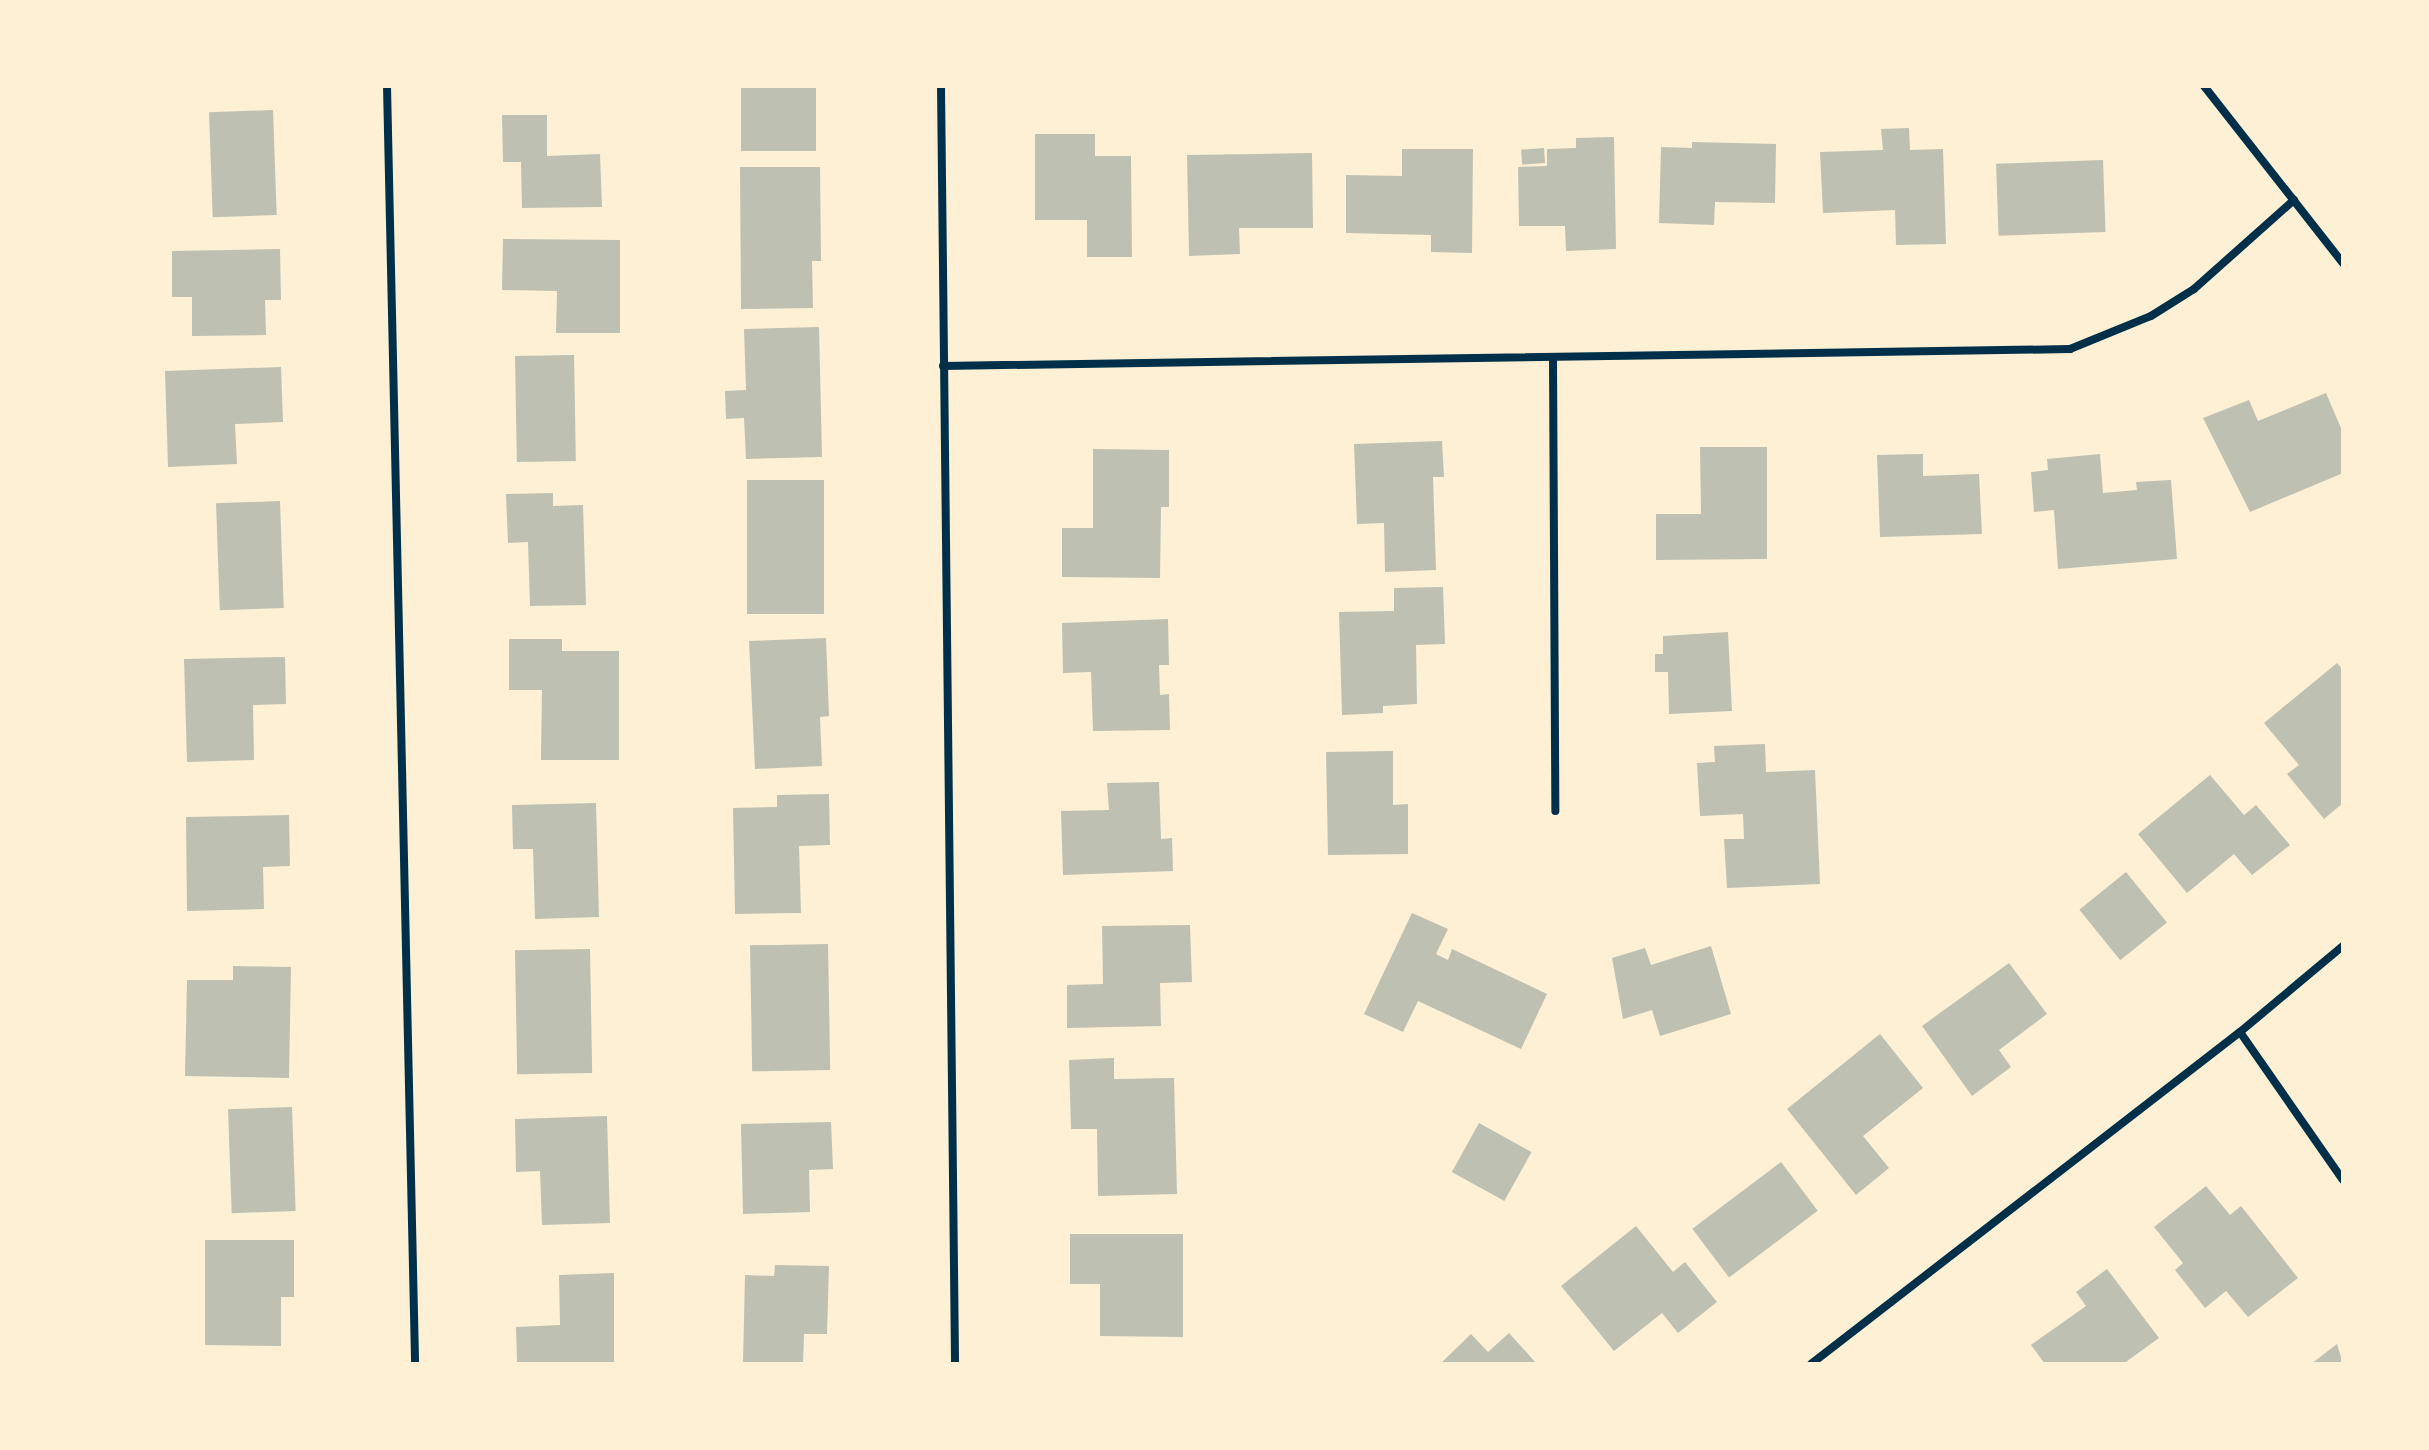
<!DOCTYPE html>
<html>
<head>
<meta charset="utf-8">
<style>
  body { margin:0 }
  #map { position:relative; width:2429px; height:1450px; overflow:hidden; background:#fdf0d5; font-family:Raleway,sans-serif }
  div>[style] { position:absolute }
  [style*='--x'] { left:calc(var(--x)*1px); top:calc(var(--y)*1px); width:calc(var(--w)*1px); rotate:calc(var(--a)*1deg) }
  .building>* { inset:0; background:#bec0b2; transform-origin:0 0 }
  .minor>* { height:8px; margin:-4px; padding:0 4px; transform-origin:4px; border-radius:4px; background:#003049 }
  span { translate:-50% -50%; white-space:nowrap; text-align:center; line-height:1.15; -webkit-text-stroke:6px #fdf0d5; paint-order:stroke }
  .frame { position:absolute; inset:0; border:88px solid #fdf0d5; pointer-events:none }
</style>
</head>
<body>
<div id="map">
  <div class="building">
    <i style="left:741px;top:86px;width:75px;height:65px"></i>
    <i style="left:273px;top:110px;width:105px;height:64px;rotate:88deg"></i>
    <i style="clip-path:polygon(502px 115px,547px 115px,547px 156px,600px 154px,602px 207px,522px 208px,521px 162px,503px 162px)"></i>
    <i style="clip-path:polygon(1909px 128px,1910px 150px,1943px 149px,1946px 244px,1896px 245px,1895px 210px,1823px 213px,1820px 152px,1883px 150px,1881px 129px)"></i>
    <i style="clip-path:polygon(1035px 134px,1095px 134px,1095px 156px,1131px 156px,1132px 257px,1087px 257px,1087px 220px,1035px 220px)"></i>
    <i style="clip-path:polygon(1614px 137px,1616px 249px,1566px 251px,1565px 226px,1519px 226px,1518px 167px,1547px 166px,1547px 149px,1576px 148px,1576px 138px)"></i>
    <i style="clip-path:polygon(1692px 142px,1776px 144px,1775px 203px,1715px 202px,1714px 225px,1659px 223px,1661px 147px,1692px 148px)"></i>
    <i style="left:1544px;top:148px;width:15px;height:23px;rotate:86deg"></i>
    <i style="clip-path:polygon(1402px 149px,1473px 149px,1472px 253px,1431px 252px,1431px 235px,1346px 233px,1346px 175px,1402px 176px)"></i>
    <i style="clip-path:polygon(1312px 153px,1313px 228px,1239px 228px,1240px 254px,1189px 256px,1187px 155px)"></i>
    <i style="left:2103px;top:160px;width:72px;height:107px;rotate:88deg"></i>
    <i style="clip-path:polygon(740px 167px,820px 167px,821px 261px,812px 261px,813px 308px,741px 309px)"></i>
    <i style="clip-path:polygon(503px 239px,620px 240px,620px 333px,556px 333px,557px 291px,502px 290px)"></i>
    <i style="clip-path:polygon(280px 249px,281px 300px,265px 300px,266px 335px,192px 336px,192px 297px,172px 297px,172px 251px)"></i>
    <i style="clip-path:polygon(819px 327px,822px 457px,746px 459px,744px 418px,726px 419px,725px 391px,746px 390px,744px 329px)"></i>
    <i style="left:574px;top:355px;width:106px;height:59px;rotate:89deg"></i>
    <i style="clip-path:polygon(281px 367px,283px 422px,235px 424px,237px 464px,168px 467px,165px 371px)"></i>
    <i style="clip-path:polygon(2326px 393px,2343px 433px,2343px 473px,2250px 512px,2203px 418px,2249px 400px,2258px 421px)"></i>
    <i style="clip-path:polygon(1442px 441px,1444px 477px,1433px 477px,1436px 570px,1385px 572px,1384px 523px,1357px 524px,1354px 444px)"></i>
    <i style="clip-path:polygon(1700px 447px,1767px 447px,1767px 559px,1656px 560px,1656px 514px,1701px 514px)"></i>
    <i style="clip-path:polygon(1093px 449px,1169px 450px,1169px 507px,1161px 507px,1160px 578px,1062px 577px,1062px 528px,1093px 528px)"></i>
    <i style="clip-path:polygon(1923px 454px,1923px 476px,1979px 474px,1982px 534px,1880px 537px,1877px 455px)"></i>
    <i style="clip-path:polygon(2100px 454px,2103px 493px,2137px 490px,2136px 482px,2171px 480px,2177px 559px,2058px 569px,2054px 510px,2034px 512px,2031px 472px,2048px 470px,2047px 459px)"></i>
    <i style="left:747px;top:480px;width:77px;height:134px"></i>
    <i style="clip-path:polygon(553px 493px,553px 506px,583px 505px,586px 605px,530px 606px,528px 542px,508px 543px,506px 494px)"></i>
    <i style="left:280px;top:501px;width:107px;height:64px;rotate:88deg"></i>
    <i style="clip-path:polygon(1443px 587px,1445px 644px,1416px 645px,1417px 704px,1383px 706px,1383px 713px,1342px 715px,1339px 612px,1394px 611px,1394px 588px)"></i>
    <i style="clip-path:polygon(1168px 619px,1169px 665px,1159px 665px,1160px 695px,1169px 694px,1170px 730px,1093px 731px,1091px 672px,1063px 673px,1062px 623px)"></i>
    <i style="clip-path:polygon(1728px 632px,1732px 711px,1669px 714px,1668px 672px,1655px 672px,1655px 654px,1663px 654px,1663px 636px)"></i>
    <i style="clip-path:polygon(826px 638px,829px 716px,820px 717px,822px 766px,755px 769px,749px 641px)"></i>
    <i style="clip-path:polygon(509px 639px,562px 639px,562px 651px,619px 651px,619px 760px,541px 760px,542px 690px,509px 690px)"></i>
    <i style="clip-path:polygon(285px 657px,286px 704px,253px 705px,254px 760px,187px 762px,184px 659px)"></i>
    <i style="clip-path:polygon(2337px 663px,2343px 670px,2343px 803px,2324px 819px,2287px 774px,2299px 765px,2264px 723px)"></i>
    <i style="clip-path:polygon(1765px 744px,1766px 772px,1815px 770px,1820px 884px,1727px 888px,1724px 839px,1744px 839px,1743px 814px,1700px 816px,1697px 763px,1715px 762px,1714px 746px)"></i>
    <i style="clip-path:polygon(1393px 751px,1393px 805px,1408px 804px,1408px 854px,1328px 855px,1326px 752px)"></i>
    <i style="clip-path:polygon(2210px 775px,2244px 815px,2256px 805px,2290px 845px,2252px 875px,2234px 854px,2187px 893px,2138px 834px)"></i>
    <i style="clip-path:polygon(1159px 782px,1161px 839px,1172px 838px,1173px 871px,1063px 875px,1061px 811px,1109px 810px,1107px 783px)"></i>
    <i style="clip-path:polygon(829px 794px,830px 845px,799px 846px,801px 913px,735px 914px,733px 808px,777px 807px,777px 795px)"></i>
    <i style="clip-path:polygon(596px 803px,599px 917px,535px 919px,533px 849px,513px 849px,512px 805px)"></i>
    <i style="clip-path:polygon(289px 815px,290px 866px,263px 867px,264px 909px,187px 911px,186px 817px)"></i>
    <i style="left:2126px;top:872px;width:65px;height:60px;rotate:51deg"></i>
    <i style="clip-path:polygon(1412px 913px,1448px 929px,1436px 954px,1448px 960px,1452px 949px,1547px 994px,1521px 1049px,1418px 1001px,1403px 1032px,1364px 1014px)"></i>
    <i style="clip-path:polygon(1190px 925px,1192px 982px,1160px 983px,1161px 1026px,1067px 1028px,1067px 985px,1103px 984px,1102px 926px)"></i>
    <i style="left:828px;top:944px;width:126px;height:78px;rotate:89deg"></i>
    <i style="clip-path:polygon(1711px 946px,1731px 1014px,1660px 1036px,1652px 1010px,1623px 1019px,1612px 958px,1645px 948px,1651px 965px)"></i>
    <i style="left:590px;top:949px;width:124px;height:75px;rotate:89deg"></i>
    <i style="clip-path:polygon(2009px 963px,2047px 1014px,1999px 1050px,2011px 1067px,1972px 1096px,1922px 1026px)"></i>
    <i style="clip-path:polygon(233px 966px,291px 967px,289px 1078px,185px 1076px,187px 980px,233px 980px)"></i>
    <i style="clip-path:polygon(1880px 1034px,1923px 1088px,1863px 1136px,1889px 1168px,1856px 1195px,1787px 1109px)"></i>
    <i style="clip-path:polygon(1114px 1058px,1114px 1079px,1174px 1078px,1177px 1194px,1098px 1196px,1097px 1129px,1071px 1129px,1069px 1060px)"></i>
    <i style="left:292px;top:1107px;width:104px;height:64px;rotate:88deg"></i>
    <i style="clip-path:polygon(607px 1116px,610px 1223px,542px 1225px,540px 1171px,516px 1172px,515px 1119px)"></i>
    <i style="clip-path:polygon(831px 1122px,833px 1169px,809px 1170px,810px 1212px,743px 1214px,741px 1124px)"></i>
    <i style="left:1479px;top:1123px;width:60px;height:56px;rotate:29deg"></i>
    <i style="left:1781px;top:1162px;width:61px;height:111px;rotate:53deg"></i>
    <i style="clip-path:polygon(2206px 1186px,2230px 1215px,2241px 1206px,2298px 1278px,2248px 1317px,2226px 1291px,2205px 1308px,2175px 1270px,2183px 1263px,2154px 1227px)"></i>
    <i style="clip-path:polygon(1636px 1226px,1673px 1272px,1685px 1262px,1717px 1302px,1678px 1333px,1662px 1313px,1614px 1351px,1561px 1286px)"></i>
    <i style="clip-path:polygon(1070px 1234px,1183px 1234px,1183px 1337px,1100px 1336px,1100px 1284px,1070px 1284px)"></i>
    <i style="clip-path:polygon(205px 1240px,294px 1240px,294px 1297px,281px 1297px,281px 1346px,205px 1345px)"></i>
    <i style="clip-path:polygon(775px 1265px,829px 1266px,827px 1334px,804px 1334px,803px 1364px,743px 1364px,745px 1275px,774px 1276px)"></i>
    <i style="clip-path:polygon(2107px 1269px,2159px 1338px,2123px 1364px,2045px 1364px,2031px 1345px,2086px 1306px,2076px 1292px)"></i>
    <i style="clip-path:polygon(614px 1273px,614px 1364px,517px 1364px,516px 1327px,560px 1325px,559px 1275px)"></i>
    <i style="clip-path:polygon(1509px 1333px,1537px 1364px,1440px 1364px,1471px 1334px,1488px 1352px)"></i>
    <i style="clip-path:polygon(2337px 1344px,2343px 1364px,2311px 1364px)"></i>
  </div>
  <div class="minor">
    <i style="--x:387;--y:86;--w:1278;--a:88.74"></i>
    <i style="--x:941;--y:86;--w:1278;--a:89.37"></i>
    <i style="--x:2204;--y:86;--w:225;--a:51.9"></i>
    <i style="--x:1553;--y:359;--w:452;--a:89.7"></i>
    <i style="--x:943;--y:366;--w:1127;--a:-0.86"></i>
    <i style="--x:2070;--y:349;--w:87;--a:-22.2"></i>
    <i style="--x:2151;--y:316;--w:51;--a:-32.1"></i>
    <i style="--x:2194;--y:289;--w:134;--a:-41.7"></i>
    <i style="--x:2240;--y:1032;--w:180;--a:55.2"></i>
    <i style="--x:1811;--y:1364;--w:542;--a:-37.74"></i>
    <i style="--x:2240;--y:1032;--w:134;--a:-39.9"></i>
  </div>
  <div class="frame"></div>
</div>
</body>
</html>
